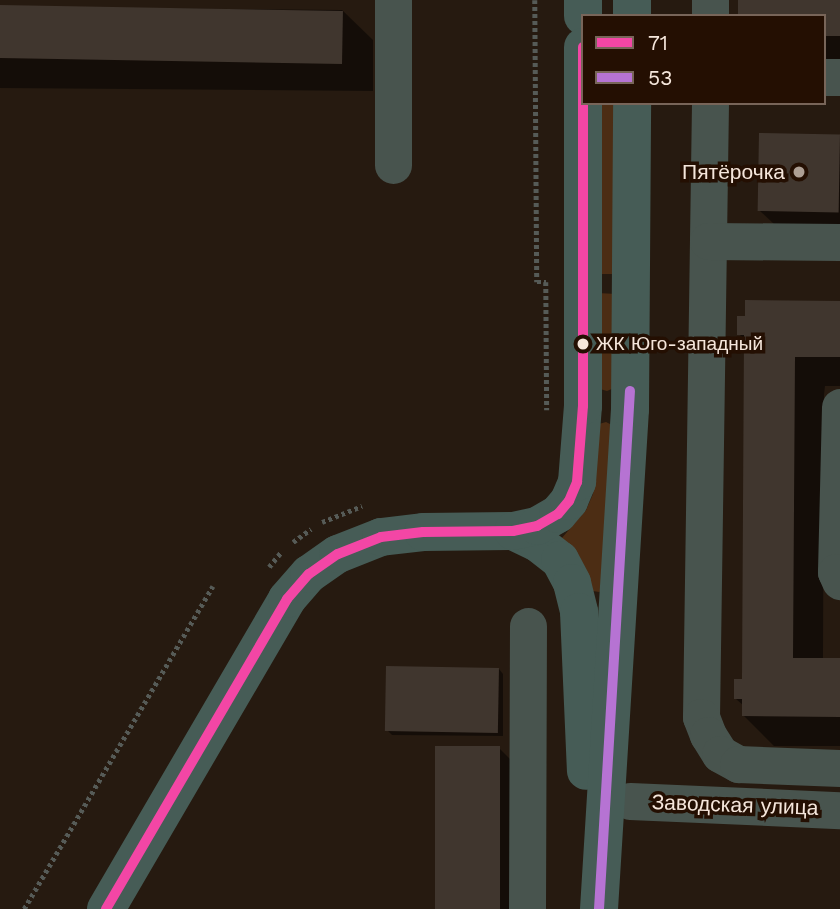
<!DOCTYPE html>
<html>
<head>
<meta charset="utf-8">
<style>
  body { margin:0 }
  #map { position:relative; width:840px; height:909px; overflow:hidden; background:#261a10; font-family:"Work Sans",sans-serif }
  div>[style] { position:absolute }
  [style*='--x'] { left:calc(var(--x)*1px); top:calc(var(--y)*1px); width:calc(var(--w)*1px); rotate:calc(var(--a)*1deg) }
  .green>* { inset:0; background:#4c2d14; transform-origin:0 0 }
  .shadow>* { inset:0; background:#0007 }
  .building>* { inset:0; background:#40362e; transform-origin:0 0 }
  .path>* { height:4.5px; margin-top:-2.25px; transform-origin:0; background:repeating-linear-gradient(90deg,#565b57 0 3.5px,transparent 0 7px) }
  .minor>* { height:37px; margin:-18.5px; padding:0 18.5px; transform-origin:18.5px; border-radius:18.5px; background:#48544e }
  .major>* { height:38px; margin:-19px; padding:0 19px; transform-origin:19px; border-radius:19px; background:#465c56 }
  .bus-1>* { height:10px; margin:-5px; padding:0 5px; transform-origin:5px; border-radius:5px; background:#f346a5 }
  .bus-2>* { height:10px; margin:-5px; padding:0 5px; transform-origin:5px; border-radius:5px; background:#b673d3 }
  .dots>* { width:19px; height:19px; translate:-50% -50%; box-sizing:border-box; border:4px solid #240f02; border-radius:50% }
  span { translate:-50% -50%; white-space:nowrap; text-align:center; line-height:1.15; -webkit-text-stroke:7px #240f02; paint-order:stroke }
  .bus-label { font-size:19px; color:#f5e6db }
  .left { translate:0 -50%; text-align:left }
  .poi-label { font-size:21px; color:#f5e6db }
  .right { translate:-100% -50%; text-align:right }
  .street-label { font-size:21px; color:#f5e6db }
  .legend { position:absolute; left:581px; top:14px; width:245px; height:91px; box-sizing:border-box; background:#240f02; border:2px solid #786559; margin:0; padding:9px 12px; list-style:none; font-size:21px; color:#f5e6db }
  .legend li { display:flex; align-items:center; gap:14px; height:35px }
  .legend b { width:35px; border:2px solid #786559 }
</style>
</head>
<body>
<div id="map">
  <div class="green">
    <i style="left:596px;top:103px;width:21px;height:171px"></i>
    <i style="clip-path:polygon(597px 293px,617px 294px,614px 388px,607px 391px,600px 389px)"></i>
    <i style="clip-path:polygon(606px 422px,612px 425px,606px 589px,599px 592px,593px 591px,561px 539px,586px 510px,593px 494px,599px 424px)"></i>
  </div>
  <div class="shadow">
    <i style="clip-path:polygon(740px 0,840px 0,840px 69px,824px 69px,824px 16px)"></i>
    <i style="clip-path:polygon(0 7px,342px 10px,373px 40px,373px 91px,0 88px)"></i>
    <i style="clip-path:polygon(840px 135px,840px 226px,775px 225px,760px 211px)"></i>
    <i style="clip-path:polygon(840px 303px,840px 386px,825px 386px,824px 395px,823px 659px,840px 660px,840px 746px,774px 746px,743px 715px,744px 706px,736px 699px,744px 681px,746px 341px,739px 334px)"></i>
    <i style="clip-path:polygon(499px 669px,503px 674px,503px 736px,392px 735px,387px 730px)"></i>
    <i style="clip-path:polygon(499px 748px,514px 763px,513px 909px,435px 909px)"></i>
  </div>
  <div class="building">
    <i style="clip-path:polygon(738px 0,840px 0,840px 36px,824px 36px,824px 16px,738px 16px)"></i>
    <i style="left:0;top:5px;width:343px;height:53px;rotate:1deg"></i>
    <i style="left:759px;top:133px;width:81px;height:78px;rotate:1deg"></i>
    <i style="clip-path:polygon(745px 300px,840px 301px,840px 357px,795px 357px,793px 658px,840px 658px,840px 717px,742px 716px,742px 699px,734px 699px,734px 679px,742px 679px,744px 335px,737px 335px,737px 316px,745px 316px)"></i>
    <i style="left:386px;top:666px;width:113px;height:65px;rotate:1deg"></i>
    <i style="left:435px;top:746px;width:65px;height:163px"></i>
  </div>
  <div class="path">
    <i style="--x:535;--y:0;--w:282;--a:89.6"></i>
    <i style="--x:537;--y:282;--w:9;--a:0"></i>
    <i style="--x:546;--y:282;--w:128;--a:89.6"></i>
    <i style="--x:322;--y:522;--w:43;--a:-21.8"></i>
    <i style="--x:293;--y:542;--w:22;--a:-36"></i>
    <i style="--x:269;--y:567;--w:19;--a:-51"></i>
    <i style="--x:24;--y:909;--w:374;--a:-59.7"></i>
  </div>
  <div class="minor">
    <i style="--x:393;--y:0;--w:165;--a:90"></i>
    <i style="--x:710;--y:0;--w:16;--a:90"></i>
    <i style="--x:824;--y:77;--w:16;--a:0"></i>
    <i style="--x:710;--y:103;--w:614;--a:90.84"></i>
    <i style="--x:701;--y:717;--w:19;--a:69"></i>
    <i style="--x:708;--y:735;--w:22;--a:58"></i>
    <i style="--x:720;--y:754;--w:21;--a:29"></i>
    <i style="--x:738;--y:764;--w:102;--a:2.2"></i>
    <i style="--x:708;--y:241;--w:132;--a:0.4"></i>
    <i style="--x:840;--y:407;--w:165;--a:91.4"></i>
    <i style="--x:836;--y:572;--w:10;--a:66"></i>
    <i style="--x:630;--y:801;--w:210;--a:2.5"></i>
    <i style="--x:527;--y:909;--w:283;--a:-89.8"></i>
  </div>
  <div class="major">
    <i style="--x:583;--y:16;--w:16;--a:-90"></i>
    <i style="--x:632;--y:16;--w:16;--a:-90"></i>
    <i style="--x:513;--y:531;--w:28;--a:26"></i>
    <i style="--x:538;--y:543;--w:28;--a:38"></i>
    <i style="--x:560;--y:560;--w:26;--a:62"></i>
    <i style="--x:572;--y:583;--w:30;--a:76"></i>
    <i style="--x:579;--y:612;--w:159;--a:87.5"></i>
    <i style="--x:106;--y:909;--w:359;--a:-59.7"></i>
    <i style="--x:287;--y:599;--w:33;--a:-49"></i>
    <i style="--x:309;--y:574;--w:35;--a:-35"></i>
    <i style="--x:338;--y:554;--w:46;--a:-21.6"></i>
    <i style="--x:381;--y:537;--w:42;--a:-6.8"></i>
    <i style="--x:423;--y:532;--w:90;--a:-0.6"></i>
    <i style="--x:513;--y:531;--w:25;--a:-12"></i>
    <i style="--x:537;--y:526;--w:24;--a:-30"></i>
    <i style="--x:558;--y:514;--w:17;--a:-50"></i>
    <i style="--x:569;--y:501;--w:21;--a:-67"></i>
    <i style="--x:577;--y:482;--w:76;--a:-85.5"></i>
    <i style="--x:583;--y:406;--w:359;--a:-90"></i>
    <i style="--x:599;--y:909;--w:501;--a:-86.45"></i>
    <i style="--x:630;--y:409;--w:306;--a:-89.6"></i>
  </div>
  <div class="bus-1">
    <i style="--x:106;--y:909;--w:359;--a:-59.7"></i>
    <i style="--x:287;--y:599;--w:33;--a:-49"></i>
    <i style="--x:309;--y:574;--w:35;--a:-35"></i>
    <i style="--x:338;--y:554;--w:46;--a:-21.6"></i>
    <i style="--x:381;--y:537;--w:42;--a:-6.8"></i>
    <i style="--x:423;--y:532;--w:90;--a:-0.6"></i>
    <i style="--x:513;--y:531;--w:25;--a:-12"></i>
    <i style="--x:537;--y:526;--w:24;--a:-30"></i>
    <i style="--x:558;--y:514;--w:17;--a:-50"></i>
    <i style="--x:569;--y:501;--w:21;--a:-67"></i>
    <i style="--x:577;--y:482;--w:76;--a:-85.5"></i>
    <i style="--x:583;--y:406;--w:359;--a:-90"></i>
  </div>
  <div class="bus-2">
    <i style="--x:599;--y:909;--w:519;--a:-86.58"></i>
  </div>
  <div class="dots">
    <i style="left:799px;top:172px;background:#ad9f94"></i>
    <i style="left:583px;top:344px;background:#f5e6db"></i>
  </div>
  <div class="bus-label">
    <span class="left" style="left:596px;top:344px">ЖК Юго-западный</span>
  </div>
  <div class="poi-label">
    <span class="right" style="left:785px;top:172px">Пятёрочка</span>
  </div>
  <div class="street-label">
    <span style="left:735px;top:805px;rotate:2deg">Заводская улица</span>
  </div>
  <ul class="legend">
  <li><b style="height:9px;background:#f346a5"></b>71</li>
  <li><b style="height:9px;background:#b673d3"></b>53</li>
  </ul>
</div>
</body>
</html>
